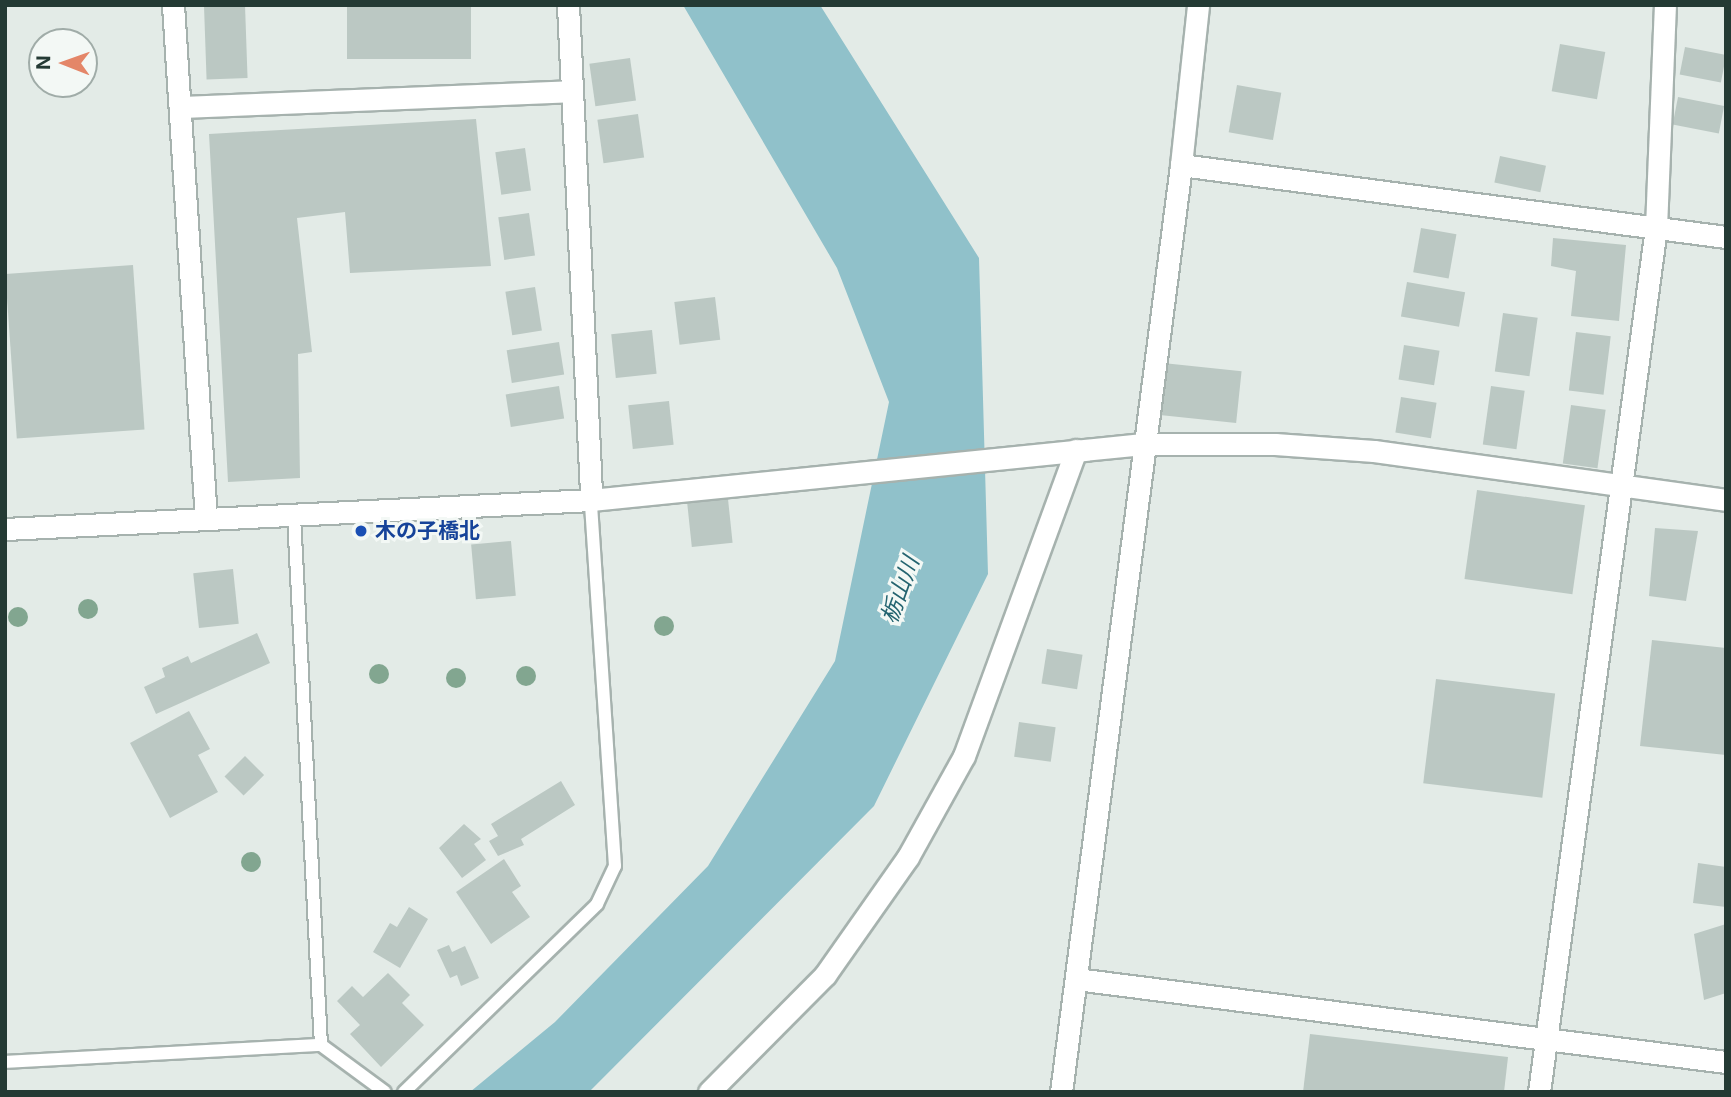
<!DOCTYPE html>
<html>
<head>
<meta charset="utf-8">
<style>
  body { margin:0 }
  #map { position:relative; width:1731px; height:1097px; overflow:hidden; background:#e3ebe7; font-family:Inter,"Noto Sans JP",sans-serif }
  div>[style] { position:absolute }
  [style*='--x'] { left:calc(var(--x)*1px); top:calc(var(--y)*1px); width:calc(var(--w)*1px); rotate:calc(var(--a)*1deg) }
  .water>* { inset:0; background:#90c1ca }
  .building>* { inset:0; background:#bbc8c3; transform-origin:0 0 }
  .roads { filter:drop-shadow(2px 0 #a6b2ae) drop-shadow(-2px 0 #a6b2ae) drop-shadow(0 2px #a6b2ae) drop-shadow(0 -2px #a6b2ae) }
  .lane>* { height:12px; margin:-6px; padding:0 6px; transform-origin:6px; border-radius:6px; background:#fff }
  .street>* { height:21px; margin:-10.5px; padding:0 10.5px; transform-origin:10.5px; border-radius:10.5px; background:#fff }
  .secondary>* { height:21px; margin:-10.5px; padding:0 10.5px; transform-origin:10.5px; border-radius:10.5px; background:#fff }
  .trees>* { width:20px; height:20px; margin:-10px; border-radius:50%; background:#82a690 }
  .dots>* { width:19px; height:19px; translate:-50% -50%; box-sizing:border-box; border:4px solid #f3f8f5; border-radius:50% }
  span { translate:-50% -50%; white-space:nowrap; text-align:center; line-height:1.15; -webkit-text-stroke:6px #f3f8f5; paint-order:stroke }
  .transit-label { font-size:21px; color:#164399; font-weight:700 }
  .left { translate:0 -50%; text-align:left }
  .water-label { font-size:23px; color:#246470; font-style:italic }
  .frame { position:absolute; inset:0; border:7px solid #243a34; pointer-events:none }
  .north { position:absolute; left:28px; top:28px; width:70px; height:70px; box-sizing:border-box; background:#f3f8f5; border:2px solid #a0aca8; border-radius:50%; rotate:271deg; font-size:19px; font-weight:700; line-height:28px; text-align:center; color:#243a34 }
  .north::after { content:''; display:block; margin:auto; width:24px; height:32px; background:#e48668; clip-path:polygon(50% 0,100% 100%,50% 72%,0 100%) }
</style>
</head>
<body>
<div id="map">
  <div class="water">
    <i style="clip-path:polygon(683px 5px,820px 5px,979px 258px,988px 574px,874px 806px,589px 1092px,470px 1092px,555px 1022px,708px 866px,835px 661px,889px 402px,837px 268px)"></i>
  </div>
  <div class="building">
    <i style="left:245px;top:5px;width:73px;height:41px;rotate:88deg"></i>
    <i style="left:347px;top:5px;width:124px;height:54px"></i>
    <i style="left:1560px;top:44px;width:46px;height:48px;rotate:10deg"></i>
    <i style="left:1685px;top:47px;width:42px;height:28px;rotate:11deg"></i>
    <i style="left:630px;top:58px;width:43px;height:41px;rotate:82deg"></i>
    <i style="left:1237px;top:85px;width:45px;height:48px;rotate:10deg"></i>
    <i style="left:1678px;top:97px;width:47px;height:28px;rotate:11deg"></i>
    <i style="left:638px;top:114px;width:44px;height:41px;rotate:82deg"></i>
    <i style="clip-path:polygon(476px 119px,491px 266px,350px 273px,345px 212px,297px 218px,312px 352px,298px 354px,300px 478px,228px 482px,209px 134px)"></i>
    <i style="left:525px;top:148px;width:43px;height:30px;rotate:82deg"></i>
    <i style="left:1500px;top:156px;width:47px;height:27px;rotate:12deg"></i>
    <i style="left:529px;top:213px;width:43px;height:31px;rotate:82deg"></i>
    <i style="left:1421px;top:228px;width:36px;height:45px;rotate:10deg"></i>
    <i style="clip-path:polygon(1553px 238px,1626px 245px,1619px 321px,1571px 316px,1576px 271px,1551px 266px)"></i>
    <i style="left:133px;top:265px;width:165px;height:128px;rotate:86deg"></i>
    <i style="left:1407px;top:282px;width:59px;height:35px;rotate:10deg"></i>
    <i style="left:535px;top:287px;width:44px;height:30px;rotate:81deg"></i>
    <i style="left:715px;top:297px;width:43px;height:41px;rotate:83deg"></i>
    <i style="left:1503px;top:313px;width:35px;height:59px;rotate:8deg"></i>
    <i style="left:652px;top:330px;width:44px;height:41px;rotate:84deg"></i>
    <i style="left:1576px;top:332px;width:35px;height:59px;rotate:7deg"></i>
    <i style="left:559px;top:342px;width:33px;height:53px;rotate:81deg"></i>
    <i style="left:1404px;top:345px;width:36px;height:35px;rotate:9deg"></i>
    <i style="left:1163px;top:363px;width:79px;height:52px;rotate:6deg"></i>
    <i style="left:559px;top:386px;width:33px;height:54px;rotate:81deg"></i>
    <i style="left:1491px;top:386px;width:34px;height:59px;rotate:8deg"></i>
    <i style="left:1401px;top:397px;width:36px;height:36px;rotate:9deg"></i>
    <i style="left:669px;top:401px;width:44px;height:41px;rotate:84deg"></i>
    <i style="left:1571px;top:405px;width:35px;height:59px;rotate:8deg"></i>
    <i style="left:1477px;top:490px;width:109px;height:90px;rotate:8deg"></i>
    <i style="left:728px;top:499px;width:44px;height:41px;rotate:84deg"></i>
    <i style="clip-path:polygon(1655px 528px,1698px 531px,1686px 601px,1649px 596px)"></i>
    <i style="left:511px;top:541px;width:55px;height:40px;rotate:85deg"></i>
    <i style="left:233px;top:569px;width:55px;height:40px;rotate:84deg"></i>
    <i style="clip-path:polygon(257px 633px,270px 663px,156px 714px,144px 687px,165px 677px,162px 668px,188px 656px,191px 663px)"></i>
    <i style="clip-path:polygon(1652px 640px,1726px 648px,1726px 755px,1640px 746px)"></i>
    <i style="left:1047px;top:649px;width:36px;height:35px;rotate:9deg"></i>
    <i style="left:1436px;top:679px;width:120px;height:105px;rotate:7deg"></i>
    <i style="clip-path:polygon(189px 711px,210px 749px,198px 755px,218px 792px,170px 818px,130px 743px)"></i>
    <i style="left:1019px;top:722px;width:37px;height:35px;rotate:8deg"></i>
    <i style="left:245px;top:756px;width:27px;height:29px;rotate:45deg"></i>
    <i style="clip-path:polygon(561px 781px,575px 805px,521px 839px,524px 845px,498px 856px,489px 841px,498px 836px,491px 824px)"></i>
    <i style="clip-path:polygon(464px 824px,481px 839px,474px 844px,486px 860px,462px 878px,439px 848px)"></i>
    <i style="clip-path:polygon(504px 859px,521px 886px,512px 892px,530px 917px,491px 944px,456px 892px)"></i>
    <i style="clip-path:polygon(1698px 863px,1726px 867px,1726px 907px,1693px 903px)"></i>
    <i style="clip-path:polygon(409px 907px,428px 919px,400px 968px,373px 952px,390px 923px,397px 927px)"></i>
    <i style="clip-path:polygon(1726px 924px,1726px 993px,1704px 1000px,1694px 934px)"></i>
    <i style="clip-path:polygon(449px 945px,452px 952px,465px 946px,479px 978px,461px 986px,457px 975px,450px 978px,437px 950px)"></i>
    <i style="clip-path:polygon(388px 973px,410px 995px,402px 1003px,424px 1025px,381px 1067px,350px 1034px,360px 1025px,337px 1001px,352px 986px,363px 997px)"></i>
    <i style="clip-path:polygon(1310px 1034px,1508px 1057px,1504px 1092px,1303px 1092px)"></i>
  </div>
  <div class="roads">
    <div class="lane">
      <i style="--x:294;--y:516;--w:530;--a:87.08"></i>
      <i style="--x:5;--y:1062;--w:316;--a:-3.1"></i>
      <i style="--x:321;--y:1045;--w:79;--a:36.3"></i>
      <i style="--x:404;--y:1092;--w:269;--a:-44.2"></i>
      <i style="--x:597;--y:904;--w:42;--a:-64.7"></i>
      <i style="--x:615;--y:866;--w:367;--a:-93.8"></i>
    </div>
    <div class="street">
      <i style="--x:173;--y:5;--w:515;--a:86.33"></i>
      <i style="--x:568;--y:5;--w:496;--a:87.3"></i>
      <i style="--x:180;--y:107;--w:392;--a:-2.3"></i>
      <i style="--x:1181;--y:165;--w:550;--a:7.53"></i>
      <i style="--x:1076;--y:979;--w:655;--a:7.28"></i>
      <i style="--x:709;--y:1092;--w:165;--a:-45.2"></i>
      <i style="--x:825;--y:975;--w:144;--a:-54.9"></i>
      <i style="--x:908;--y:857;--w:115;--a:-61"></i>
      <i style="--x:964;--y:756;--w:326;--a:-69.9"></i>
      <i style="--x:1061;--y:1092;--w:935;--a:-82.62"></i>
      <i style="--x:1181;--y:165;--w:161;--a:-83.9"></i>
      <i style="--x:1539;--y:1092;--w:872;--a:-82.29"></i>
      <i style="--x:1656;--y:228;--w:223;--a:-87.7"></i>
    </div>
    <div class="secondary">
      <i style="--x:5;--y:529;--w:587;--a:-2.83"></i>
      <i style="--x:591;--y:500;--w:555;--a:-5.79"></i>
      <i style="--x:1143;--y:444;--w:132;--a:0"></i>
      <i style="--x:1275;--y:444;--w:99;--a:4"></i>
      <i style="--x:1374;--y:451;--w:355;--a:7.9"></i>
    </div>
  </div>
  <div class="trees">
    <i style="left:88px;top:609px"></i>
    <i style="left:18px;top:617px"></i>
    <i style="left:664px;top:626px"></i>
    <i style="left:379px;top:674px"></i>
    <i style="left:526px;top:676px"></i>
    <i style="left:456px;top:678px"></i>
    <i style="left:251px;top:862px"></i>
  </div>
  <div class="dots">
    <i style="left:361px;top:531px;background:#1a4fb4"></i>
  </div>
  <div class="transit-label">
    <span class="left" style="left:375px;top:531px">木の子橋北</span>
  </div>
  <div class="water-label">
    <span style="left:900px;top:590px;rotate:-70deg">栃山川</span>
  </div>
  <div class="frame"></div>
  <div class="north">N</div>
</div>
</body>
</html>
